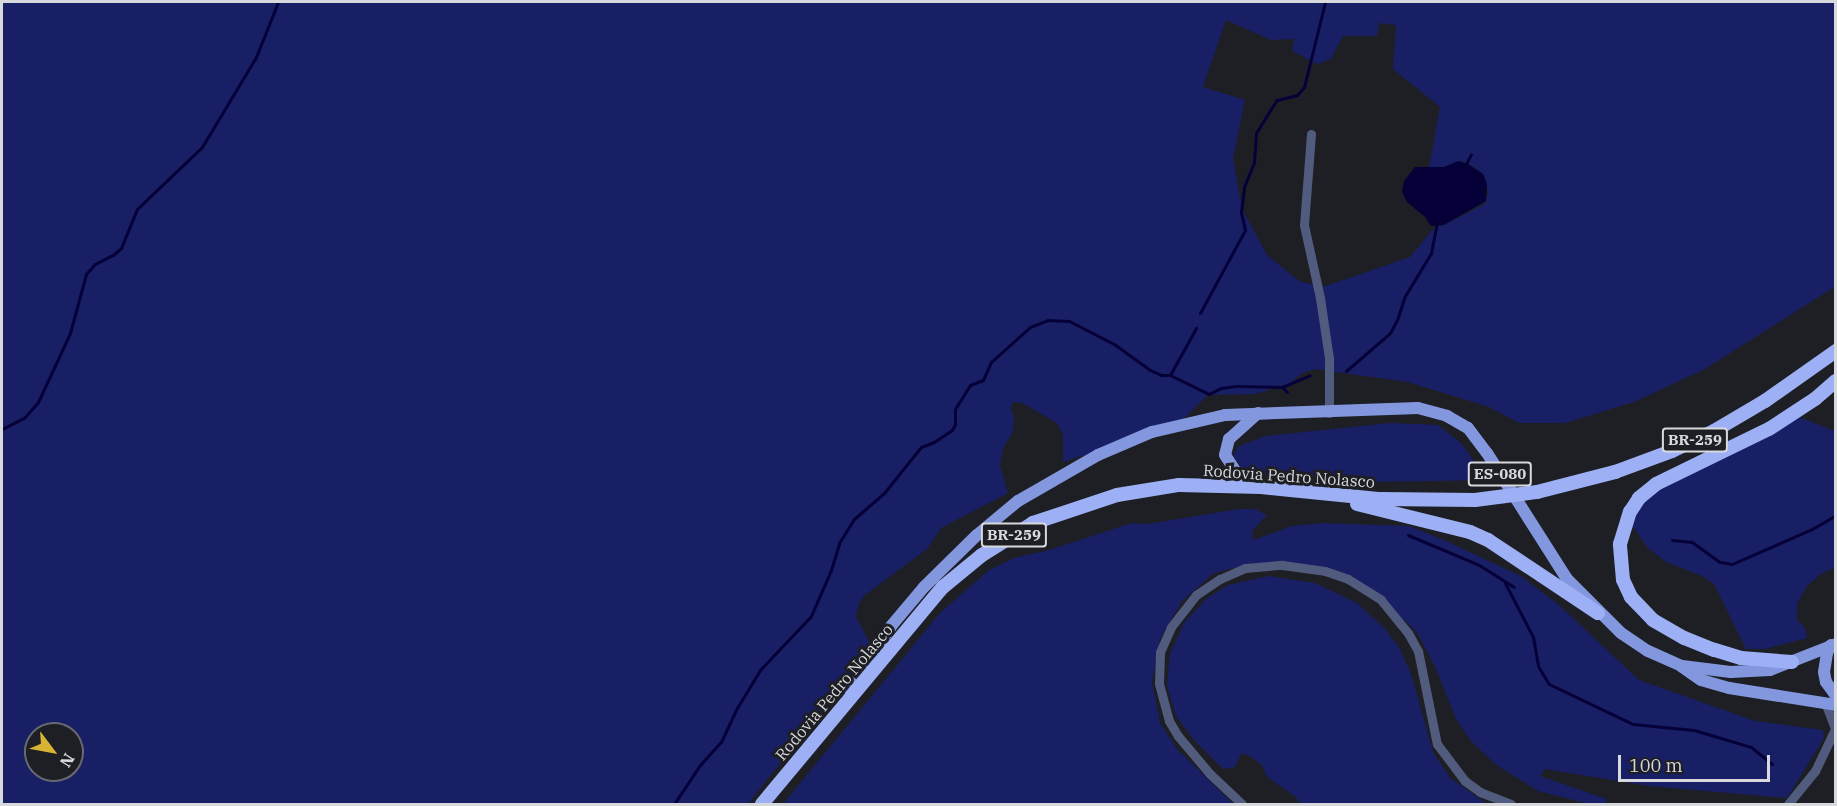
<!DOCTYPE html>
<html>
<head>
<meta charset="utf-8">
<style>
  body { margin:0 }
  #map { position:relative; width:1837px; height:806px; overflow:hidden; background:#1e1f24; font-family:"IBM Plex Serif",serif }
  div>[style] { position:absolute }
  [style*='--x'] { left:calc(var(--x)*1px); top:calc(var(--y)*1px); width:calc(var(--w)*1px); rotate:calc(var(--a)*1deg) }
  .green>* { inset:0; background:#181f65 }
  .water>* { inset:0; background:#050037 }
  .stream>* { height:3px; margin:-1.5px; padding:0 1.5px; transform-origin:1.5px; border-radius:1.5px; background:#050037 }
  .minor>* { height:9px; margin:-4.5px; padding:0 4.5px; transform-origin:4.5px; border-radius:4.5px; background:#515b7e }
  .major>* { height:12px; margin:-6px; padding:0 6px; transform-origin:6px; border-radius:6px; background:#8397de }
  .highway>* { height:14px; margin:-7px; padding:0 7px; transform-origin:7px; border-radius:7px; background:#9db0f5 }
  span { translate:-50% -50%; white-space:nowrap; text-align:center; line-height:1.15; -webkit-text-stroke:6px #1e1f24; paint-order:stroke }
  .shield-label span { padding:2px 4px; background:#1e1f24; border:2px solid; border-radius:4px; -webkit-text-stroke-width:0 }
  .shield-label { font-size:15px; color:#d8d9dc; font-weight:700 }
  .street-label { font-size:16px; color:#d8d9dc }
  .frame { position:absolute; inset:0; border:3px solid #d8d9dc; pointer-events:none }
  .north { position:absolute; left:24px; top:722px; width:60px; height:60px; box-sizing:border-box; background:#1e1f24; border:2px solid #68696e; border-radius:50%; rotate:122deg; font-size:16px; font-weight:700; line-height:24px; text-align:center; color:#d8d9dc }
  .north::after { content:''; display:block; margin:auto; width:21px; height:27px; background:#d9b334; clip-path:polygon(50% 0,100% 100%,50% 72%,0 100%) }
  .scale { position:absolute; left:1618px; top:755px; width:152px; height:27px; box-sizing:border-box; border:3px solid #d8d9dc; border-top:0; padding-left:8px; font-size:18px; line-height:21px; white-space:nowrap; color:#d8d9dc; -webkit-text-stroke:4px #1e1f24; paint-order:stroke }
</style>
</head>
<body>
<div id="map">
  <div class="green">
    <i style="clip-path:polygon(evenodd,2px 2px,1835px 2px,1836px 286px,1705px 369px,1634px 402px,1565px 423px,1519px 423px,1489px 407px,1408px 382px,1315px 369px,1303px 373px,1288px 384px,1255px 394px,1208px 395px,1176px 426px,1063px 462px,1063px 435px,1057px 423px,1022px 403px,1013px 402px,1011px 409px,1014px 418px,1013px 432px,1003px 448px,1000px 466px,1008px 493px,941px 528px,927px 549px,865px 595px,859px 603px,856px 617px,872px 647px,748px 804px,2px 804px,2px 2px,1226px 20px,1271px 40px,1294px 39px,1292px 51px,1317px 64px,1331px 59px,1343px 36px,1377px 36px,1379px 23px,1396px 25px,1393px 69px,1440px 107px,1429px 167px,1444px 167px,1462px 161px,1474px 167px,1483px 174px,1487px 184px,1488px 193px,1485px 204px,1444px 225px,1435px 227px,1410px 257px,1323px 287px,1299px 281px,1267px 255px,1242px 209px,1233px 158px,1245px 100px,1203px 87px,1226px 20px,2px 2px,36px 734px,72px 734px,72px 770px,36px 770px,36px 734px)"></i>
    <i style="clip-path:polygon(1796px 416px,1835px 431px,1835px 568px,1822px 573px,1807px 586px,1797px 604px,1797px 620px,1805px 628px,1807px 638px,1765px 649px,1746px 649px,1714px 584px,1702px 576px,1666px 562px,1647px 547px,1635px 529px,1623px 522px,1658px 485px)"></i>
    <i style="clip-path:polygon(1390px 423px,1438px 425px,1462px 444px,1487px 480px,1372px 482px,1244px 472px,1233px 455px,1239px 446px,1266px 436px)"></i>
    <i style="clip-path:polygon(1239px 509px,1255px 509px,1267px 515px,1252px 531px,1253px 540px,1292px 526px,1323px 523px,1409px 526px,1444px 540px,1521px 576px,1560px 606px,1639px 680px,1755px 721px,1823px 730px,1824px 738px,1787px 798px,1649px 786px,1545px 769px,1540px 776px,1606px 799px,1607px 804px,1589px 804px,1538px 791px,1495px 764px,1471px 741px,1456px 719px,1436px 669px,1418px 634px,1410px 625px,1354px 581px,1301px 564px,1254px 563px,1214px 573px,1182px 601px,1160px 639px,1152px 682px,1160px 723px,1177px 749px,1233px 804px,783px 804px,940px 613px,989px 570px,1014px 558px,1049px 550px,1132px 523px,1148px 524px)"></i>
    <i style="clip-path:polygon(1269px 576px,1315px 583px,1357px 603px,1384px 628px,1400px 649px,1411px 674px,1433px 752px,1450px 778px,1487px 804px,1300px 804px,1296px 797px,1267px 777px,1261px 764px,1248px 755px,1241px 754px,1235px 767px,1223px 769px,1194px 740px,1176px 716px,1167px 685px,1170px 654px,1184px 623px,1207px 598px,1228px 585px)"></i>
  </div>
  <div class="water">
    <i style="clip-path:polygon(1458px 161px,1468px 164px,1483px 174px,1487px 184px,1486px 201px,1444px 225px,1431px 226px,1425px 217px,1407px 202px,1402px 192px,1404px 181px,1415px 167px,1444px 167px)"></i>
  </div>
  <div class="stream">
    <i style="--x:1465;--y:166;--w:13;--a:-63"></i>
    <i style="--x:1200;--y:313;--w:94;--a:-61.5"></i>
    <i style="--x:1245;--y:230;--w:18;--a:-103"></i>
    <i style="--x:1241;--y:212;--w:25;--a:-83"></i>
    <i style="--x:1244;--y:187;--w:27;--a:-68"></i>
    <i style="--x:1254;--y:162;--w:29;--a:-86"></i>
    <i style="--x:1256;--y:133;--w:39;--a:-58"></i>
    <i style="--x:1277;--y:100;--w:21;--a:-14"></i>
    <i style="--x:1297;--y:95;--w:11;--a:-49"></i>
    <i style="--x:1304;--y:87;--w:88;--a:-76.1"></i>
    <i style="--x:1346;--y:371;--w:58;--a:-40.8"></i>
    <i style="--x:1390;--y:333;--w:15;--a:-62"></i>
    <i style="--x:1397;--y:320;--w:25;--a:-72"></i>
    <i style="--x:1405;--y:296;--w:50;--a:-58.8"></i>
    <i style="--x:1431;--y:253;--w:31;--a:-79"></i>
    <i style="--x:1170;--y:375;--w:54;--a:-61"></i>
    <i style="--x:1282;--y:387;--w:7;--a:45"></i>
    <i style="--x:2;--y:429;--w:25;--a:-27"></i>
    <i style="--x:24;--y:418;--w:21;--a:-49"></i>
    <i style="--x:38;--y:402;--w:76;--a:-65.1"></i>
    <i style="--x:70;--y:333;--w:61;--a:-74.8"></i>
    <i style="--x:86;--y:274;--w:13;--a:-48"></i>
    <i style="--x:95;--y:264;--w:20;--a:-27"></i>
    <i style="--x:113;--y:255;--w:11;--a:-41"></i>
    <i style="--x:121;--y:248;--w:42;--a:-67.7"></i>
    <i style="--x:137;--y:209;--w:90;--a:-43.6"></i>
    <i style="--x:202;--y:147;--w:105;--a:-59"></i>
    <i style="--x:256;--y:57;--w:59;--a:-68.2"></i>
    <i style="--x:1408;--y:535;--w:77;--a:22.9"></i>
    <i style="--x:1479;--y:565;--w:41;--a:32.2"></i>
    <i style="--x:1672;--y:540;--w:20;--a:6"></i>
    <i style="--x:1692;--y:542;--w:34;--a:36"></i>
    <i style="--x:1720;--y:562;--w:12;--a:9"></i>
    <i style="--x:1732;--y:564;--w:87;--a:-23.6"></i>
    <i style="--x:1812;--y:529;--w:28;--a:-30"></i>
    <i style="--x:1505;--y:583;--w:61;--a:62.6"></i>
    <i style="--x:1533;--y:637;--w:29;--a:80"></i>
    <i style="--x:1538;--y:666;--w:21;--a:59"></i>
    <i style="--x:1549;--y:684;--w:93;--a:25.5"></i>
    <i style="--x:1633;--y:724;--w:61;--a:5.6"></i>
    <i style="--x:1694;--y:730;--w:59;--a:16.6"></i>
    <i style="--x:1751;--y:747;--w:27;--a:39"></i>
    <i style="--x:674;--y:804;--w:47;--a:-56.3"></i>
    <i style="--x:700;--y:765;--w:31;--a:-48"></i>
    <i style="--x:721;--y:742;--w:38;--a:-65"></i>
    <i style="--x:737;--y:708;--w:44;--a:-58.8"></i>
    <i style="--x:760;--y:670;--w:74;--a:-46.6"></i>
    <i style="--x:811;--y:616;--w:50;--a:-66.5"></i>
    <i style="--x:831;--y:570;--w:28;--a:-73"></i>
    <i style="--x:839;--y:543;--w:28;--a:-58"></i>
    <i style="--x:854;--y:519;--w:40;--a:-41"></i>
    <i style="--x:884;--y:493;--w:59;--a:-51.2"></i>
    <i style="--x:921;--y:447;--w:14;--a:-21"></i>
    <i style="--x:934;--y:442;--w:22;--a:-34"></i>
    <i style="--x:952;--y:430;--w:7;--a:-63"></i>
    <i style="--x:955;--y:424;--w:15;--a:-90"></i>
    <i style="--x:955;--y:409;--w:28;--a:-58"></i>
    <i style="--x:970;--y:385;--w:14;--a:-21"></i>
    <i style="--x:983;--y:380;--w:20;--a:-66"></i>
    <i style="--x:991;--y:362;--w:52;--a:-41.9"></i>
    <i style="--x:1030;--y:327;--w:19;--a:-21"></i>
    <i style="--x:1048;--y:320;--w:21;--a:3"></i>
    <i style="--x:1069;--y:321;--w:51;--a:27.1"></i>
    <i style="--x:1114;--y:344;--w:44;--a:35.8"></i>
    <i style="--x:1150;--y:370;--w:12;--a:24"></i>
    <i style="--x:1161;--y:375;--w:9;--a:0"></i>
    <i style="--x:1170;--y:375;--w:43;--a:26"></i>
    <i style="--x:1209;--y:394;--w:13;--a:-27"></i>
    <i style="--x:1221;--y:388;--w:15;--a:-8"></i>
    <i style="--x:1236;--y:386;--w:46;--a:1.2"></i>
    <i style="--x:1282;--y:387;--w:30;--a:-23"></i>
  </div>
  <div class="minor">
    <i style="--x:1311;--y:134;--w:91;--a:94.4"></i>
    <i style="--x:1304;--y:225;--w:75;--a:77.6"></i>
    <i style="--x:1320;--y:298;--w:61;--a:81.5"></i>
    <i style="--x:1329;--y:358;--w:55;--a:90"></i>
    <i style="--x:1826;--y:705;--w:26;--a:69"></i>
    <i style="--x:1242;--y:804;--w:44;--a:-136.8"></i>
    <i style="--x:1210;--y:774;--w:50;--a:-130.1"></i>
    <i style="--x:1178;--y:736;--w:17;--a:-121"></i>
    <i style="--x:1169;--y:721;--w:39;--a:-105"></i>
    <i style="--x:1159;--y:683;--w:31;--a:-88"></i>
    <i style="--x:1160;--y:652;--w:27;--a:-66"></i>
    <i style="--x:1171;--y:627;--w:41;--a:-52"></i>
    <i style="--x:1196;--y:595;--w:29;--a:-34"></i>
    <i style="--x:1220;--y:579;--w:27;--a:-24"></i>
    <i style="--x:1245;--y:568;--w:37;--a:-5"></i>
    <i style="--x:1282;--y:565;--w:43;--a:7.9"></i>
    <i style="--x:1325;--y:571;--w:24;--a:19"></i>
    <i style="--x:1348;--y:579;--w:39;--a:32"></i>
    <i style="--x:1381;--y:600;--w:43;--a:50.7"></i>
    <i style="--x:1408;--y:633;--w:21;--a:61"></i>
    <i style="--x:1418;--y:651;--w:95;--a:78.5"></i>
    <i style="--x:1437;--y:744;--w:46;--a:52.9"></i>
    <i style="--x:1465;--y:781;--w:19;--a:36"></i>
    <i style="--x:1480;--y:792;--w:33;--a:21"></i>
    <i style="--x:1788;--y:804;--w:43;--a:-50.7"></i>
    <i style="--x:1815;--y:771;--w:49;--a:-64.5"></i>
  </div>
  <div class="major">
    <i style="--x:1258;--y:413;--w:39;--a:138"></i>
    <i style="--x:1229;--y:439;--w:16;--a:104"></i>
    <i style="--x:1225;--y:455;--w:20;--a:57"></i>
    <i style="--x:1236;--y:472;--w:27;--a:33"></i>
    <i style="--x:1831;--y:645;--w:9;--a:117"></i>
    <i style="--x:1827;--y:653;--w:19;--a:99"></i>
    <i style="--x:1824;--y:672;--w:10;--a:79"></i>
    <i style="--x:1826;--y:682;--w:17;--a:54"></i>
    <i style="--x:1682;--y:666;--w:49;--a:7"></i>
    <i style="--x:1731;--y:672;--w:39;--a:-3"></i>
    <i style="--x:1770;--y:670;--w:71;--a:-21.5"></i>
    <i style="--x:850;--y:690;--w:77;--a:-57.1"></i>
    <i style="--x:892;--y:625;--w:50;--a:-49.9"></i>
    <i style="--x:924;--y:587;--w:74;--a:-44.5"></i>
    <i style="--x:977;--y:535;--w:53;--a:-39.7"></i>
    <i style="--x:1018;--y:501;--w:92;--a:-29.9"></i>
    <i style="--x:1098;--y:455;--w:59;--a:-23.1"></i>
    <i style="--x:1152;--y:432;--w:75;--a:-13.1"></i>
    <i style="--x:1225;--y:415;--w:193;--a:-2.1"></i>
    <i style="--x:1418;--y:408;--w:30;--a:15"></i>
    <i style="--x:1447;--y:416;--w:24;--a:30"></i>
    <i style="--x:1468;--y:428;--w:31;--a:53"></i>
    <i style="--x:1487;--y:453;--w:149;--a:57.6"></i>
    <i style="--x:1567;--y:579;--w:76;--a:45"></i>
    <i style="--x:1621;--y:633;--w:32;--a:34"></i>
    <i style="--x:1648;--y:651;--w:36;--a:24"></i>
    <i style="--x:1681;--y:666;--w:24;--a:35"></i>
    <i style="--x:1701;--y:680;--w:29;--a:16"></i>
    <i style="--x:1729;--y:688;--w:108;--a:9"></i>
  </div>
  <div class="highway">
    <i style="--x:1357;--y:504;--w:116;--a:13.9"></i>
    <i style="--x:1470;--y:532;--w:20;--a:24"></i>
    <i style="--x:1488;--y:540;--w:132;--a:33.6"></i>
    <i style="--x:1792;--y:662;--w:51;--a:-175.5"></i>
    <i style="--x:1741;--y:658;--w:28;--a:-163"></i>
    <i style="--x:1714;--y:650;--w:32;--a:-158"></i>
    <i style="--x:1684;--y:638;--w:36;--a:-150"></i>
    <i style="--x:1653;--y:620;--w:32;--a:-134"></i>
    <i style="--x:1631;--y:597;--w:19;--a:-115"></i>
    <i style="--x:1623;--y:580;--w:36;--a:-95"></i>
    <i style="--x:1620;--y:544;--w:34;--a:-73"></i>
    <i style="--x:1630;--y:512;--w:17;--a:-57"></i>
    <i style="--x:1639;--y:498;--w:22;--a:-39"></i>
    <i style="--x:1656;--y:484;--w:126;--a:-26"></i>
    <i style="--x:1769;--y:429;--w:55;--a:-33.1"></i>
    <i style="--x:1815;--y:399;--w:28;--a:-41"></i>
    <i style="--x:762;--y:804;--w:283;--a:-50.2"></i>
    <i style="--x:943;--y:587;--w:50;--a:-39.4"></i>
    <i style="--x:982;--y:555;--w:60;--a:-32.1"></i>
    <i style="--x:1033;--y:523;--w:89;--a:-18.4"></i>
    <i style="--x:1117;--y:495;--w:63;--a:-9.2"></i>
    <i style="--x:1179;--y:485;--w:82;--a:1.4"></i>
    <i style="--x:1261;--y:487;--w:120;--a:5.8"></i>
    <i style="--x:1380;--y:499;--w:95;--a:0.6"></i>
    <i style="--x:1475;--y:500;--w:63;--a:-7.4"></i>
    <i style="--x:1537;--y:492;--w:81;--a:-14.4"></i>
    <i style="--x:1615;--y:472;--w:61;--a:-20.2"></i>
    <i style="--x:1672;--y:451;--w:47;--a:-25.5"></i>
    <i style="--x:1714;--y:431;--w:59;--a:-30.5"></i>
    <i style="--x:1765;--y:401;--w:87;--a:-35.2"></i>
  </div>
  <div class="shield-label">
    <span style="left:1695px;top:440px">BR-259</span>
    <span style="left:1500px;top:474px">ES-080</span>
    <span style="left:1014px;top:535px">BR-259</span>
  </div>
  <div class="street-label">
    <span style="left:1289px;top:476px;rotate:4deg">Rodovia Pedro Nolasco</span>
    <span style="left:834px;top:692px;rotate:-50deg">Rodovia Pedro Nolasco</span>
  </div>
  <div class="frame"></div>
  <div class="north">N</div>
  <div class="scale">100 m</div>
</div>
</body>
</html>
